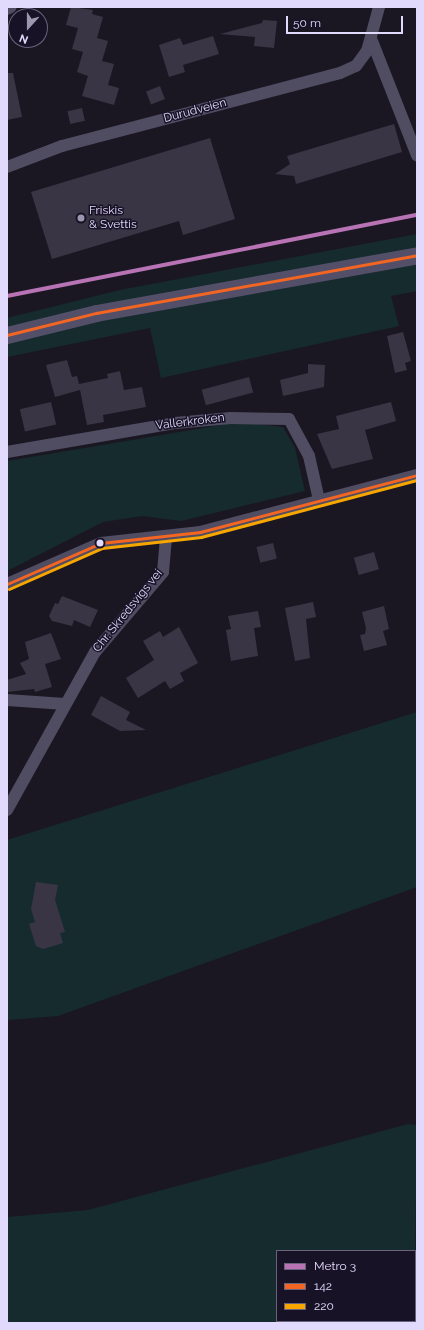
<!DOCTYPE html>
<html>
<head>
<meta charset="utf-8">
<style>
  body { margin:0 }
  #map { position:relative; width:424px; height:1330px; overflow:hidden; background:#1a1722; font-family:Raleway,sans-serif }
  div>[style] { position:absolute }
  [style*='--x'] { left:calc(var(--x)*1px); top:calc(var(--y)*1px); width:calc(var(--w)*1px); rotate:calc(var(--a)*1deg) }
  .green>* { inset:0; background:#162b2e }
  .building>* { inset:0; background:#393544; transform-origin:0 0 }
  .street>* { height:12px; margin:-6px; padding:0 6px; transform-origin:6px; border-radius:6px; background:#504c62 }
  .secondary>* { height:17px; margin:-8.5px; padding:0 8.5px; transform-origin:8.5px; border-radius:8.5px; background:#544f68 }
  .bus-1>* { height:3px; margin:-1.5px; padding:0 1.5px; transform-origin:1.5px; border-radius:1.5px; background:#f26522 }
  .bus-2>* { height:3px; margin:-1.5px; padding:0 1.5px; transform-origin:1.5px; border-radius:1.5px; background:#f7a600 }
  .metro-1>* { height:4px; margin:-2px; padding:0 2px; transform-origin:2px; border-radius:2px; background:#b873b5 }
  .dots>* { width:11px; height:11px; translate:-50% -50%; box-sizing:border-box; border:2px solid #181227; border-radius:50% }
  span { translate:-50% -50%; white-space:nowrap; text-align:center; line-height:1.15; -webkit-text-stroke:3px #181227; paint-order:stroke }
  .street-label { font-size:12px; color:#e2dafc }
  .poi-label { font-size:12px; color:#e2dafc }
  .left { translate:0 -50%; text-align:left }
  .frame { position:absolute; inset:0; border:8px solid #e2dafc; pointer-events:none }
  .legend { position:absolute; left:276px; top:1250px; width:140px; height:72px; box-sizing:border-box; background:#181227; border:1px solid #69627c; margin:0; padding:5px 7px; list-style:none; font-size:12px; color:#e2dafc }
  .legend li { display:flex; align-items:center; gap:8px; height:20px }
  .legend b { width:20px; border:1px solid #69627c }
  .north { position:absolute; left:8px; top:8px; width:40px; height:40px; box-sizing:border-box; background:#181227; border:1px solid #69627c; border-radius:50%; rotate:201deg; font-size:11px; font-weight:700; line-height:16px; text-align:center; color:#e2dafc }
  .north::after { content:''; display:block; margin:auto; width:14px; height:18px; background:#9c96b0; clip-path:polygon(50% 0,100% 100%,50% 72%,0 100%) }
  .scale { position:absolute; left:286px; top:16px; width:117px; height:18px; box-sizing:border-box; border:2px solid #e2dafc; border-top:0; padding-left:5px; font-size:12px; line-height:14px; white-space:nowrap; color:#e2dafc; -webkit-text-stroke:3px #181227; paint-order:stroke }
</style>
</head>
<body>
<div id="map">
  <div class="green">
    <i style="clip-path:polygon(417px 234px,417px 291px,391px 296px,399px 326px,161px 378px,150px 328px,7px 357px,7px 318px,120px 290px)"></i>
    <i style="clip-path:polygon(239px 422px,283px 427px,295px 448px,305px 491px,181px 521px,142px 516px,103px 522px,7px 571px,7px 461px)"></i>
    <i style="clip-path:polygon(417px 712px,417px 887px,58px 1016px,7px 1020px,7px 840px)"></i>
    <i style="clip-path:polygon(408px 1124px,417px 1125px,415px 1262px,415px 1251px,277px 1251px,277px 1321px,308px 1321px,304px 1323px,7px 1323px,7px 1217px,88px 1210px)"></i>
  </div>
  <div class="building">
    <i style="clip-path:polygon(71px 7px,93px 10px,92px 14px,103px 17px,97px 38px,108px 41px,102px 61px,114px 64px,108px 85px,119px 88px,114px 105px,82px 96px,88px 76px,77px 72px,83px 52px,72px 49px,78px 28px,66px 25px)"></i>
    <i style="clip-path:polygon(263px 20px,277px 21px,274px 48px,254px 46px,255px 37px,220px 34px,262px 23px)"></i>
    <i style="clip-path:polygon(213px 36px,219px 54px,183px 65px,185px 72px,169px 77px,159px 45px,180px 38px,183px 45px)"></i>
    <i style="clip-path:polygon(7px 73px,13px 73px,22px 117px,7px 120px)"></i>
    <i style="left:160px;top:86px;width:14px;height:15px;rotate:69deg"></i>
    <i style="left:82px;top:108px;width:13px;height:15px;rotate:77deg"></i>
    <i style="clip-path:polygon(394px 124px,402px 152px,296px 184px,294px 176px,275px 174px,290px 164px,287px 156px)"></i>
    <i style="clip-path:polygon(210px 138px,235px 219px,183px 235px,179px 221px,52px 259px,31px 192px)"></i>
    <i style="clip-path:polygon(403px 332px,411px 361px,405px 363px,407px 370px,395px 373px,387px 336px)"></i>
    <i style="clip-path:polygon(67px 360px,72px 377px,77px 376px,79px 384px,108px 378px,107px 374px,120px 371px,124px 390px,142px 387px,146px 407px,103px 415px,104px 422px,87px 425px,80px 390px,55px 397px,46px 365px)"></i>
    <i style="clip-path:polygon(308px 364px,325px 365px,324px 387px,283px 396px,280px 380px,308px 373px)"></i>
    <i style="left:249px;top:377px;width:16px;height:49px;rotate:75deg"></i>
    <i style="left:51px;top:402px;width:23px;height:32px;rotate:77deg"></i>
    <i style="clip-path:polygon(391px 402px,396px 421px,365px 430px,373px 459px,332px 469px,317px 434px,339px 429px,336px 416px)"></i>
    <i style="left:273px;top:543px;width:16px;height:17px;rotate:76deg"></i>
    <i style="left:374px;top:552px;width:18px;height:21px;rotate:74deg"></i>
    <i style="clip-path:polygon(62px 596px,98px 610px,90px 627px,74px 620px,72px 626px,52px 621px,49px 616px,55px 603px,58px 604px)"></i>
    <i style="clip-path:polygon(313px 602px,316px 617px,306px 619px,310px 658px,295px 661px,285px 608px)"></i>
    <i style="clip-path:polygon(384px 606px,389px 629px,383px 631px,387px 645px,364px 651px,360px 635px,365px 634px,366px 628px,362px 612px)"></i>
    <i style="clip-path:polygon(258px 611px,261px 627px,254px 628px,258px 656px,231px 661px,226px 630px,231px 629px,228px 616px)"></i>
    <i style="clip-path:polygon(179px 627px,198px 663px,180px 673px,184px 681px,170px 689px,165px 681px,138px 698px,126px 678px,154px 660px,143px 641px,160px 631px,163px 637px)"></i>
    <i style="clip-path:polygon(51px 633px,61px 659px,45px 664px,52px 687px,35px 692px,34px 689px,7px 692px,7px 680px,26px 674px,20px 663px,29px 659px,25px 642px)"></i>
    <i style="clip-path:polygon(101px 696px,130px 712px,126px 720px,146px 730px,120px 731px,91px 715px)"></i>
    <i style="clip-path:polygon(36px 882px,58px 885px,55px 900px,65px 932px,60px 933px,63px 943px,43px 949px,36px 946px,29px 924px,35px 922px,31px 909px)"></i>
  </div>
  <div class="street">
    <i style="--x:7;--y:9;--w:4;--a:-27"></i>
    <i style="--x:372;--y:41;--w:123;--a:68.5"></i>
    <i style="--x:7;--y:167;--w:59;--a:-20.9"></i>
    <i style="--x:62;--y:146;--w:287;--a:-14.7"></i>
    <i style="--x:340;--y:73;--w:17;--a:-24"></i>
    <i style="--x:356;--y:66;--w:19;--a:-54"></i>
    <i style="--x:367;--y:51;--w:46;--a:-74.7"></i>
    <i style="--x:7;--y:452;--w:170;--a:-9.8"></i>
    <i style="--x:175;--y:423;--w:56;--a:-5.1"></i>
    <i style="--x:231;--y:418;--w:58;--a:1"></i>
    <i style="--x:289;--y:419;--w:42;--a:61.6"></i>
    <i style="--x:309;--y:456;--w:45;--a:77.2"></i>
    <i style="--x:7;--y:584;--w:103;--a:-23.6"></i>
    <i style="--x:101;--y:543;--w:100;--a:-6.3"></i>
    <i style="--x:200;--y:532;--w:224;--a:-14.7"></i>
    <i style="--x:7;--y:700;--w:58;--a:3.9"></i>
    <i style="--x:7;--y:810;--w:181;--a:-60.9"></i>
    <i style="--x:95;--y:652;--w:105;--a:-49.6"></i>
    <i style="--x:163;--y:572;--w:36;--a:-85"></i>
  </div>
  <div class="secondary">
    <i style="--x:7;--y:335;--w:92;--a:-13.9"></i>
    <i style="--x:96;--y:313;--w:326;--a:-10.2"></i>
  </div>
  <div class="bus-1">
    <i style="--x:7;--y:335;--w:92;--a:-13.9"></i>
    <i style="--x:96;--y:313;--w:326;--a:-10.2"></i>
    <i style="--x:7;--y:584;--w:103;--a:-23.6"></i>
    <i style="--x:101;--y:543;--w:100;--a:-6.3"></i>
    <i style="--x:200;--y:532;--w:224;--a:-14.7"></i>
  </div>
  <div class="bus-2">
    <i style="--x:9;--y:589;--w:102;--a:-23.8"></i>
    <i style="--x:102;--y:548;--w:100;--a:-6.3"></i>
    <i style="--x:201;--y:537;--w:223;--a:-14.8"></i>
  </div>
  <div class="metro-1">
    <i style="--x:7;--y:296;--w:418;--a:-11.2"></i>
  </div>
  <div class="dots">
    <i style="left:81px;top:218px;background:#9c96b0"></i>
    <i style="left:100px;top:543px;background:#e2dafc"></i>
  </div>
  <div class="street-label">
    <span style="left:195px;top:111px;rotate:-15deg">Durudveien</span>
    <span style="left:190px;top:422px;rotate:-7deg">Vallerkroken</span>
    <span style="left:128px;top:611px;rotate:-51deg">Chr. Skredsvigs vei</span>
  </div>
  <div class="poi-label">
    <span class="left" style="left:89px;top:218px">Friskis<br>&amp; Svettis</span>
  </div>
  <div class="frame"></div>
  <ul class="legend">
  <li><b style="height:5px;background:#b873b5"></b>Metro 3</li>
  <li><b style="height:5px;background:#f26522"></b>142</li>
  <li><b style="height:5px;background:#f7a600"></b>220</li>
  </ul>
  <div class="north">N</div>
  <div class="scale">50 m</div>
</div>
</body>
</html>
